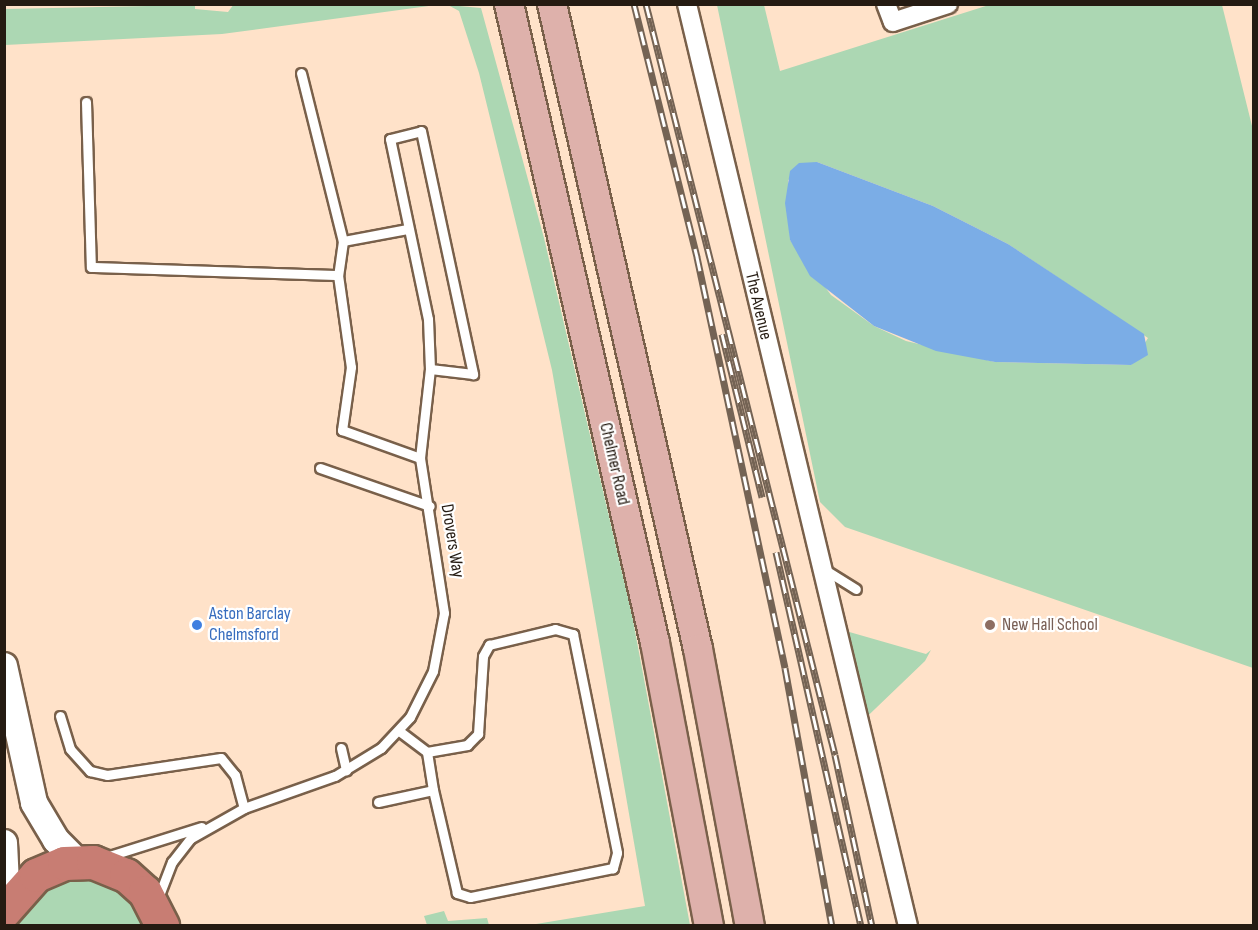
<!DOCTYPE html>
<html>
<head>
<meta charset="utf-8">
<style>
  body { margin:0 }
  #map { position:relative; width:1258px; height:930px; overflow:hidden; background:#ffe2c9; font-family:"Sofia Sans Condensed",sans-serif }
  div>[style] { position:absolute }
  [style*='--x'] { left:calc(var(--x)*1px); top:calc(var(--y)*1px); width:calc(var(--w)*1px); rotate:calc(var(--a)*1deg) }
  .green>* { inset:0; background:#acd7b3 }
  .water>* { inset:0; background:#7bade6 }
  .roads { filter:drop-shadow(2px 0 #79604a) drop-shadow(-2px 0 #79604a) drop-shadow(0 2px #79604a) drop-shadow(0 -2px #79604a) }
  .lane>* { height:9px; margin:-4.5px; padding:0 4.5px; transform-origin:4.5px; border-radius:4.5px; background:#fff }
  .street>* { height:18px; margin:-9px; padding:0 9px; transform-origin:9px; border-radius:9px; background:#fff }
  .secondary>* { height:26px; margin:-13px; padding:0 13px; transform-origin:13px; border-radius:13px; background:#fff }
  .primary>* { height:28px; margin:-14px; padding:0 14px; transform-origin:14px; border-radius:14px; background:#deb1ab }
  .highway>* { height:33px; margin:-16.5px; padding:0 16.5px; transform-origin:16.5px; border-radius:16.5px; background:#c87d73 }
  .rail>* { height:7px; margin-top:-3.5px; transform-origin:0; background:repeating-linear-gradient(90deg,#fff 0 14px,#746354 0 28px); box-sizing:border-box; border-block:2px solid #746354 }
  .dots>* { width:16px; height:16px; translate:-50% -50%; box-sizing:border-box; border:3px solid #fff; border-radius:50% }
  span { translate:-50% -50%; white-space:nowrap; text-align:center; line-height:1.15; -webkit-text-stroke:4.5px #fff; paint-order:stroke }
  .street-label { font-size:18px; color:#251b12 }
  .shop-label { font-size:18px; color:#366cbe }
  .left { translate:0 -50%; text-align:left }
  .education-label { font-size:18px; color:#785e54 }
  .frame { position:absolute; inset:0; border:6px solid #251b12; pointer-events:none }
</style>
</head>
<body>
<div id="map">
  <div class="green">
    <i style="clip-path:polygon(195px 5px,195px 9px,228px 12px,234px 4px,436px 5px,222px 34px,5px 45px,5px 9px)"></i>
    <i style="clip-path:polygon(448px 5px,481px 8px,544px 238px,632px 615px,690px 925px,530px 925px,645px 906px,552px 370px,479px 73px,459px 11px)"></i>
    <i style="clip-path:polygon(evenodd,717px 5px,764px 5px,780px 71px,989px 5px,1222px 5px,1253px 130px,1253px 668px,845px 527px,820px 502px,717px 5px,817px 162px,933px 206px,1008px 244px,1148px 338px,1131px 365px,995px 362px,906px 341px,874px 326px,831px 295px,790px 240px,788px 180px,817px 162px)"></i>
    <i style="clip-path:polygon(825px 625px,926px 654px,931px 650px,925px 661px,851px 732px)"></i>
    <i style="clip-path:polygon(86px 875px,125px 890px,149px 926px,13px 926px,46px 884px)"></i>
    <i style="clip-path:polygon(444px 911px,448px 921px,487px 918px,489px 925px,427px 925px,424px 916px)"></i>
  </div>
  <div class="water">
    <i style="clip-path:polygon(817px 162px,933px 206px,1008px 244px,1144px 334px,1148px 355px,1131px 365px,995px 362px,936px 351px,874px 326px,810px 276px,790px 240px,785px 203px,790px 171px,799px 163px)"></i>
  </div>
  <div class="roads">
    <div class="lane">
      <i style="--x:301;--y:73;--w:173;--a:76"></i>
      <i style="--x:343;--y:241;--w:34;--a:98"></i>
      <i style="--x:86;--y:102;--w:165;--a:88.3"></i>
      <i style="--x:91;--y:267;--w:247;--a:1.9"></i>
      <i style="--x:338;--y:275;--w:93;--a:82"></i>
      <i style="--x:351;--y:367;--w:64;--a:98.1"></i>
      <i style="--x:342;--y:430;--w:83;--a:19.7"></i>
      <i style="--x:343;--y:241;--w:65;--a:-10.6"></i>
      <i style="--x:320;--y:468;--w:116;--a:19.1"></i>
      <i style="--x:827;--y:571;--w:34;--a:32"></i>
      <i style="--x:60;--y:716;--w:34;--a:73"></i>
      <i style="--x:70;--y:749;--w:30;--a:48"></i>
      <i style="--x:90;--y:771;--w:17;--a:13"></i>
      <i style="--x:107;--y:775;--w:115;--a:-8.5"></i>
      <i style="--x:221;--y:758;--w:22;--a:51"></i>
      <i style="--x:235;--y:775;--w:34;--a:75"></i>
      <i style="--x:341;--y:748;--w:23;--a:77"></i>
      <i style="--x:427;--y:752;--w:41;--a:-9.9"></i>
      <i style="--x:467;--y:745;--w:16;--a:-45"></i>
      <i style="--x:478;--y:734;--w:78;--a:-86.3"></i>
      <i style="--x:483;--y:656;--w:13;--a:-61"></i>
      <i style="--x:489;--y:645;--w:68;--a:-13.6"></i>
      <i style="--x:555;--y:629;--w:19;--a:16"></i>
      <i style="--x:573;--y:634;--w:223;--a:78.6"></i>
      <i style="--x:617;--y:853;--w:16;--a:105"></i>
      <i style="--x:613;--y:868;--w:146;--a:168.5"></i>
      <i style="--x:470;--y:897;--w:14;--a:-163"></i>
      <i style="--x:457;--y:893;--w:106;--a:-103.1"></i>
      <i style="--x:378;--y:802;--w:56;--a:-12.3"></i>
      <i style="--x:433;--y:790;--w:38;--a:-99"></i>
      <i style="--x:427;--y:752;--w:35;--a:-143"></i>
      <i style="--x:106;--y:857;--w:100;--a:-17.5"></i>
      <i style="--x:158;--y:898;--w:39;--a:-69"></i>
      <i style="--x:172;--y:862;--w:31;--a:-52"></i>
      <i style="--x:191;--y:838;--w:61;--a:-29.5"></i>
      <i style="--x:244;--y:808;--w:96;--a:-19.4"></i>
      <i style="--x:335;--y:776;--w:54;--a:-31.3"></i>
      <i style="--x:381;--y:748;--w:42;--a:-46.9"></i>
      <i style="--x:410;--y:717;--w:51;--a:-63.4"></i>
      <i style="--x:433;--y:671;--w:59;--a:-79.3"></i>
      <i style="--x:444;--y:613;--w:157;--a:-98.8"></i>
      <i style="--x:420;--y:458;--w:90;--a:-83.6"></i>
      <i style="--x:430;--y:369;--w:50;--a:-92.3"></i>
      <i style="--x:428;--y:319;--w:184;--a:-101.9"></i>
      <i style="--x:390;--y:139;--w:32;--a:-14"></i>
      <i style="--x:421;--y:131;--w:249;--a:77.9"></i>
      <i style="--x:473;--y:374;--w:43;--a:-173.4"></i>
    </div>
    <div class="street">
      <i style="--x:687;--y:4;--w:948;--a:76.52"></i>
      <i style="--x:886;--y:4;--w:19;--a:69"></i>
      <i style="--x:893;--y:22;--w:58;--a:-18.1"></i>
    </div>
    <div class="secondary">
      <i style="--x:4;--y:666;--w:140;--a:77.6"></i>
      <i style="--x:34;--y:803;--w:43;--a:59.3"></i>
      <i style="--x:56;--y:840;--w:31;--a:45"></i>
      <i style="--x:4;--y:843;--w:62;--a:87.2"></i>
    </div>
    <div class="primary">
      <i style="--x:509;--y:4;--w:655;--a:77.13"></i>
      <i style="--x:655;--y:643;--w:288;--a:79.2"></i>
      <i style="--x:552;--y:4;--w:661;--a:77.25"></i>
      <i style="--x:698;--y:649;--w:282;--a:79.4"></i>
    </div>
    <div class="highway">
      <i style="--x:4;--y:911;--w:48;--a:-48.4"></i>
      <i style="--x:36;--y:875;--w:30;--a:-23"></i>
      <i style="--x:64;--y:863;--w:29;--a:-2"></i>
      <i style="--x:93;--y:862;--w:35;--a:22"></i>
      <i style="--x:126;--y:875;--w:25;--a:42"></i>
      <i style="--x:145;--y:892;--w:38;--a:63"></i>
    </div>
  </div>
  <div class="rail">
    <i style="--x:634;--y:4;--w:261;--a:76"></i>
    <i style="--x:697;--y:257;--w:420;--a:77.9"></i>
    <i style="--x:785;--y:668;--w:262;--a:79.7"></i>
    <i style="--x:646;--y:4;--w:774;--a:75.87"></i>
    <i style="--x:835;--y:755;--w:175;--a:77.8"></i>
    <i style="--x:722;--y:334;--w:168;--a:76.2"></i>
    <i style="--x:776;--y:552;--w:384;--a:77.2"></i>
  </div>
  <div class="dots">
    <i style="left:197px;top:625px;background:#3f7fe0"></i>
    <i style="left:990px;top:625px;background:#8d6e63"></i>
  </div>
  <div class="street-label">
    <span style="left:758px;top:306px;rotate:77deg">The Avenue</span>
    <span style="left:614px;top:464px;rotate:77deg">Chelmer Road</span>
    <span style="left:452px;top:541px;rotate:81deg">Drovers Way</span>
  </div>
  <div class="shop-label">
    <span class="left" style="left:209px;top:625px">Aston Barclay<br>Chelmsford</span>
  </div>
  <div class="education-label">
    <span class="left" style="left:1002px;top:625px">New Hall School</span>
  </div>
  <div class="frame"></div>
</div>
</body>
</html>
